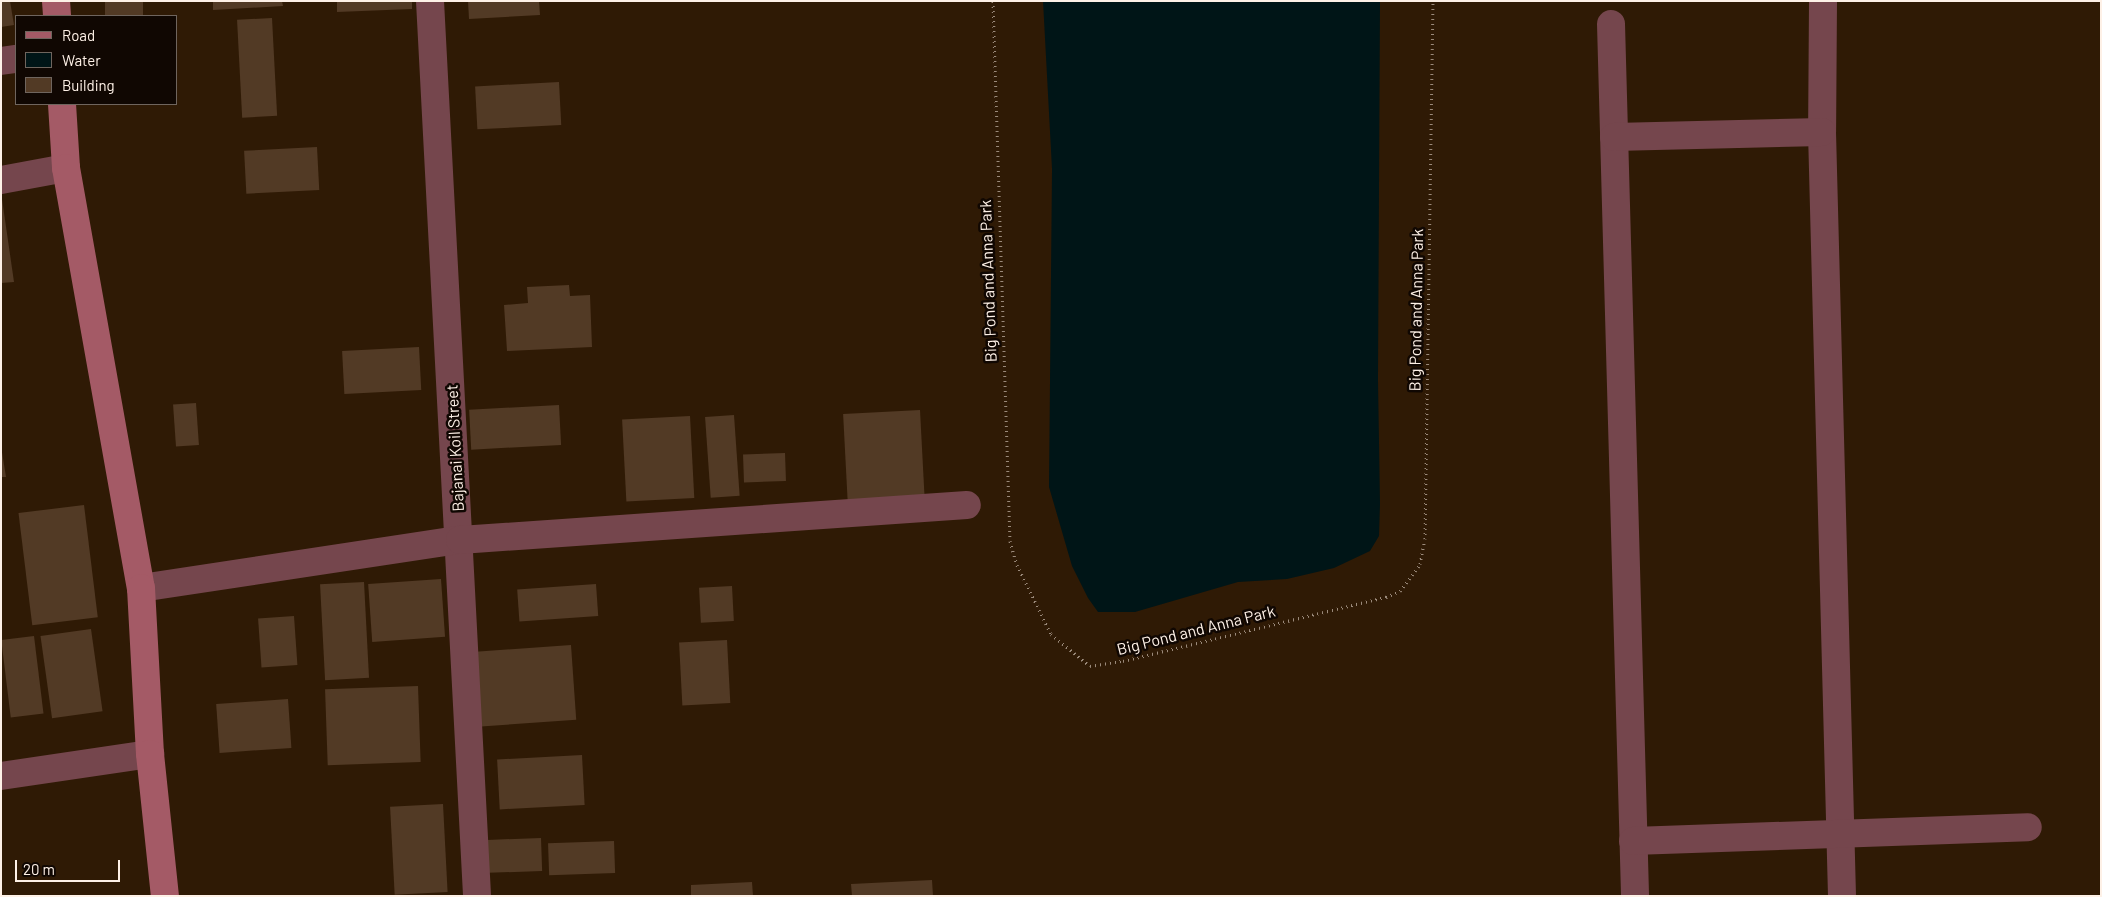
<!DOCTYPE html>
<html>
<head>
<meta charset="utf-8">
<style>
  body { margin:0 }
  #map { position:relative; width:2102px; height:897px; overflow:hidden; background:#2f1a05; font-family:Barlow,sans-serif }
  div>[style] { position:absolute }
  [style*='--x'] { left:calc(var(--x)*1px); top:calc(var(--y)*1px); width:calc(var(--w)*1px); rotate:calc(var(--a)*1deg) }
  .water>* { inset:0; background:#001517 }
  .building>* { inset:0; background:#523a25; transform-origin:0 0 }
  .path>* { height:3px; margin-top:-1.5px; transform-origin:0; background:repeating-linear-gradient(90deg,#9b8a7b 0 1px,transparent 0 5px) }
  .street>* { height:28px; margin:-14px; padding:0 14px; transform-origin:14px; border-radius:14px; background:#75464d }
  .secondary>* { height:28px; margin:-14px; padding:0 14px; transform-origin:14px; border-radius:14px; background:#a45a66 }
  span { translate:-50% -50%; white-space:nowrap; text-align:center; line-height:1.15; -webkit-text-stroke:5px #100702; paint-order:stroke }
  .street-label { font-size:16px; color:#fef1e7 }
  .frame { position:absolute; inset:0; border:2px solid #fef1e7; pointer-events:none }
  .legend { position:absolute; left:15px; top:15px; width:162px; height:90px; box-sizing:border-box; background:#100702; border:1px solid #6f655e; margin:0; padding:6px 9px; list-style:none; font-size:15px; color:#fef1e7 }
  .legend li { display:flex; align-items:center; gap:10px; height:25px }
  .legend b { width:25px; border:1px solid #6f655e }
  .scale { position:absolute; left:15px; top:860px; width:105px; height:22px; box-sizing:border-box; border:2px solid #fef1e7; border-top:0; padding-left:6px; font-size:15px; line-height:18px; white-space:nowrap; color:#fef1e7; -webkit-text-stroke:4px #100702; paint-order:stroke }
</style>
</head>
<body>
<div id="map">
  <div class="water">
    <i style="clip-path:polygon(1043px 1px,1380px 1px,1378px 380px,1380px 504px,1379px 536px,1370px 551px,1334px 568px,1287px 579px,1238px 582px,1135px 612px,1098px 612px,1088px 598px,1072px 566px,1049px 487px,1052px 169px)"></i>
  </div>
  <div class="building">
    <i style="clip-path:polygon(1px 1px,10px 1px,14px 25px,1px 27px)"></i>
    <i style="left:105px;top:1px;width:38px;height:15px"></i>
    <i style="clip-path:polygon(213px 1px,282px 1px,283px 6px,213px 10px)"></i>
    <i style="clip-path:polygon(337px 1px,412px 1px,412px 9px,337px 12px)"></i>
    <i style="clip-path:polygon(468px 1px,539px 1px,540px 15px,469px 19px)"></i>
    <i style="left:272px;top:18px;width:98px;height:35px;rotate:87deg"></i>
    <i style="left:559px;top:82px;width:43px;height:84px;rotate:87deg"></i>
    <i style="left:317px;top:147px;width:43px;height:73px;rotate:87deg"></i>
    <i style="clip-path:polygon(1px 192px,14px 282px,1px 283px)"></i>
    <i style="clip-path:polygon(569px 285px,570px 296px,590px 295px,592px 347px,507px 351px,504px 305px,528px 303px,527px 287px)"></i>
    <i style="left:419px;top:347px;width:43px;height:77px;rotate:87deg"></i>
    <i style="left:196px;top:403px;width:42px;height:23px;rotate:86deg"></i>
    <i style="left:559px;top:405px;width:40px;height:90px;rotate:87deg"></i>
    <i style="left:920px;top:410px;width:93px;height:77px;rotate:87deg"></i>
    <i style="left:734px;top:415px;width:81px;height:29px;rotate:86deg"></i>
    <i style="left:690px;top:416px;width:82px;height:68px;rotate:87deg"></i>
    <i style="clip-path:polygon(1px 446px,6px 477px,1px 477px)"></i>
    <i style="left:785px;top:453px;width:28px;height:42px;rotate:88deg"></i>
    <i style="left:84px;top:505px;width:113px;height:66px;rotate:83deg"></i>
    <i style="left:441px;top:579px;width:58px;height:73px;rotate:86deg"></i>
    <i style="left:364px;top:582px;width:96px;height:44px;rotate:87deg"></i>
    <i style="left:596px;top:584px;width:32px;height:79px;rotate:86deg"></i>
    <i style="left:732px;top:586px;width:35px;height:33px;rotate:87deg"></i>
    <i style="left:294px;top:616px;width:49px;height:36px;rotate:86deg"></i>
    <i style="left:91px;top:629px;width:83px;height:51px;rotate:82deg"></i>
    <i style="left:34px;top:636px;width:78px;height:33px;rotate:83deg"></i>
    <i style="left:727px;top:640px;width:63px;height:48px;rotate:87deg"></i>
    <i style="left:571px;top:645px;width:75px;height:99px;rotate:86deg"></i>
    <i style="left:418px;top:686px;width:76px;height:93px;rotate:88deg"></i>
    <i style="left:288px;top:699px;width:49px;height:72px;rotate:86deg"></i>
    <i style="left:582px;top:755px;width:50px;height:85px;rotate:87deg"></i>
    <i style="left:443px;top:804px;width:88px;height:53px;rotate:87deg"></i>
    <i style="left:541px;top:838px;width:33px;height:54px;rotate:88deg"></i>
    <i style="left:614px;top:841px;width:32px;height:66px;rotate:88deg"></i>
    <i style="clip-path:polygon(932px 880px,933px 896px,852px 896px,851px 884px)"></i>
    <i style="clip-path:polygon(752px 882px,753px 896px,691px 896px,691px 885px)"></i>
  </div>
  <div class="path">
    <i style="--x:993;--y:1;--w:540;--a:88.2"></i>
    <i style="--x:1010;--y:541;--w:25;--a:74"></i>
    <i style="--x:1017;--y:565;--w:77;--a:63.8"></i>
    <i style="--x:1051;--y:634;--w:50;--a:39.4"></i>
    <i style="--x:1090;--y:666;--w:33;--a:-9"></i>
    <i style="--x:1123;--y:661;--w:271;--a:-13.7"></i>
    <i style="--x:1386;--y:597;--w:15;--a:-23"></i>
    <i style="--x:1400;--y:591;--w:34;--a:-53"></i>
    <i style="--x:1420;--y:564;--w:25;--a:-79"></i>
    <i style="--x:1425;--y:539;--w:538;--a:-89.15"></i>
  </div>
  <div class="street">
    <i style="--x:430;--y:1;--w:896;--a:86.99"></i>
    <i style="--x:1823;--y:1;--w:131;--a:90.4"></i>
    <i style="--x:1822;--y:132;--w:764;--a:88.5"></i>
    <i style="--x:1611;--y:24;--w:872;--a:88.42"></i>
    <i style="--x:1;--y:61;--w:15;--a:-8"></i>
    <i style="--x:1614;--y:137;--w:208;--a:-1.4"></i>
    <i style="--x:1;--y:180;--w:66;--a:-10.5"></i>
    <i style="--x:141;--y:588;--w:323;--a:-8.6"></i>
    <i style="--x:460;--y:540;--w:508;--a:-3.95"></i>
    <i style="--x:1;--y:776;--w:151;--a:-8.4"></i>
    <i style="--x:1633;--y:841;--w:395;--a:-2"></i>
  </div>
  <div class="secondary">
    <i style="--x:56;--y:1;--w:15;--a:86"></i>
    <i style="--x:62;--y:104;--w:64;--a:86.4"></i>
    <i style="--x:66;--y:168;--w:427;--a:79.9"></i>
    <i style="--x:141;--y:588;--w:166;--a:86.9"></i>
    <i style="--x:150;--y:754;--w:143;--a:84"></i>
  </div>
  <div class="street-label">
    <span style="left:988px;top:281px;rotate:-92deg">Big Pond and Anna Park</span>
    <span style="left:1416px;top:310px;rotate:-89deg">Big Pond and Anna Park</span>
    <span style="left:455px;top:448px;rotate:-93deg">Bajanai Koil Street</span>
    <span style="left:1196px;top:630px;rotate:-14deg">Big Pond and Anna Park</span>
  </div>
  <div class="frame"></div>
  <ul class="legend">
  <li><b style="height:6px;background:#a45a66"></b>Road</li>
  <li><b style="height:14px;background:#001517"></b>Water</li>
  <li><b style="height:14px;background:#523a25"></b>Building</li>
  </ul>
  <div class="scale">20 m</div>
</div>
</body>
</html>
